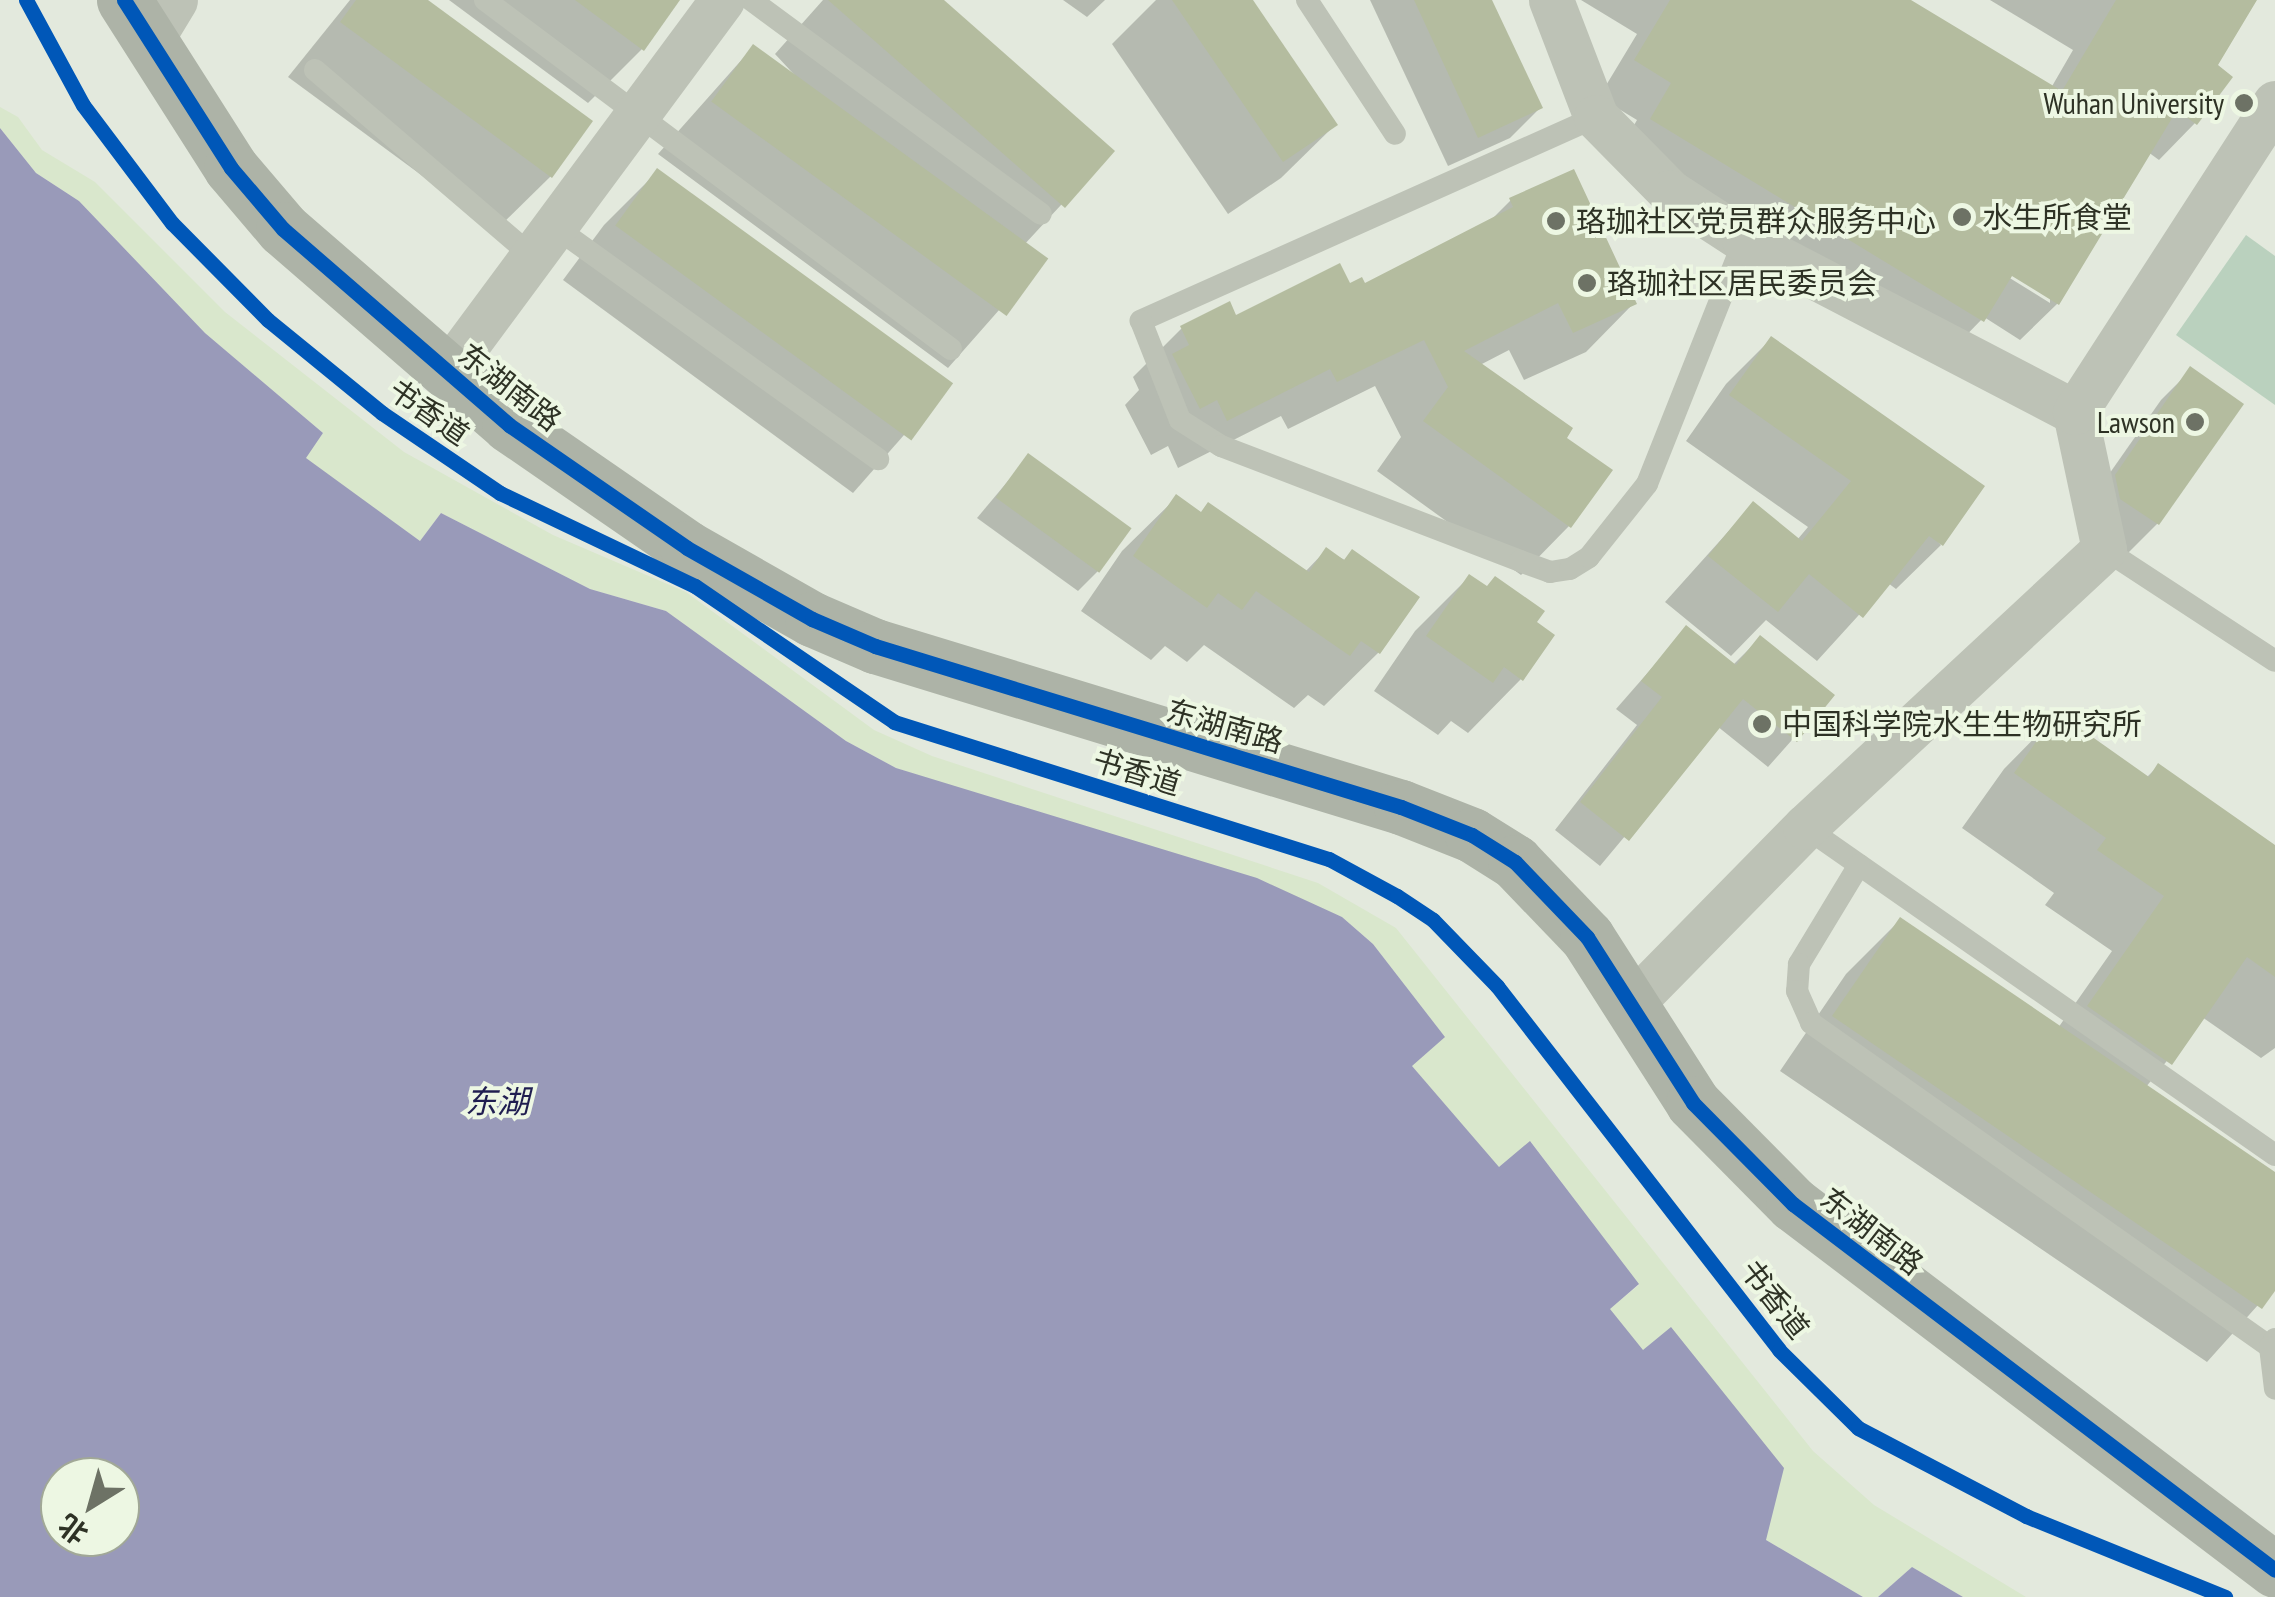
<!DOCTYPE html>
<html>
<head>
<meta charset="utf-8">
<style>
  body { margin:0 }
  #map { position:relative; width:2275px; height:1597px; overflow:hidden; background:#e3e9dd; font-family:"PT Sans Narrow","Noto Sans SC",sans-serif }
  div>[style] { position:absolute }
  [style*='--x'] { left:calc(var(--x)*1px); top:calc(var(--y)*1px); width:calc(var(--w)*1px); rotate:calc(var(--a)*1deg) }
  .green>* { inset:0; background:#bad1be }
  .plaza>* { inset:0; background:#d9e7cc }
  .water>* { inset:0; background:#999ab9 }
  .shadow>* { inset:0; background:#0003 }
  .building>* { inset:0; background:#b4bc9f; transform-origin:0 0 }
  .lane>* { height:22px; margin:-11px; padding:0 11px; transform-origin:11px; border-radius:11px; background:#bdc2b6 }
  .street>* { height:45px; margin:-22.5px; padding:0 22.5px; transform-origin:22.5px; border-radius:22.5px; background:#bdc2b6 }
  .secondary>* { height:55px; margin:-27.5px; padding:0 27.5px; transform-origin:27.5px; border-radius:27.5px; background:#adb3a7 }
  .cycleway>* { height:15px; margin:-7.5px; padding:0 7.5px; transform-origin:7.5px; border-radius:7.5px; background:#0057b8 }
  .dots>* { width:28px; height:28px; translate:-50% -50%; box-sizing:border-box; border:5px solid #edf7e3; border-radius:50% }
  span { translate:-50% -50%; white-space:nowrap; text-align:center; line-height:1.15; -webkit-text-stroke:8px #edf7e3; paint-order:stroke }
  .poi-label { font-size:30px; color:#2e3225 }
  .right { translate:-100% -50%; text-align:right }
  .left { translate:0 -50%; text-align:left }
  .street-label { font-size:30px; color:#2e3225 }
  .water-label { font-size:32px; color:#201e50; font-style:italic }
  .north { position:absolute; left:40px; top:1457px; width:100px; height:100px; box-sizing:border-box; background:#edf7e3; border:2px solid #a1a897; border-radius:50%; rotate:217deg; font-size:28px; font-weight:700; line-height:40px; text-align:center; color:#2e3225 }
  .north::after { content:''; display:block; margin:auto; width:35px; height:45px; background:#6d7265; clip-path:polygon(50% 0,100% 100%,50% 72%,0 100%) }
</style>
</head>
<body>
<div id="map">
  <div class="green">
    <i style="clip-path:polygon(2246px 235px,2275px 256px,2275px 405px,2176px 335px)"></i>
  </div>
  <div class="plaza">
    <i style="clip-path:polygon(0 107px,18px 117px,42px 150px,95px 182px,225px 312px,404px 452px,553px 535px,686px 592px,874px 730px,932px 756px,1318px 883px,1396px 928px,1813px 1451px,1874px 1505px,2026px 1597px,1963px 1597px,1912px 1567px,1878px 1597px,1863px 1597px,1766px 1540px,1671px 1328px,1643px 1351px,1609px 1309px,1639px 1285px,1531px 1142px,1499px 1168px,1411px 1065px,1444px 1036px,1373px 944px,1342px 917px,896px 768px,846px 741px,666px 611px,590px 589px,441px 513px,420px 541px,305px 458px,323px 433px,205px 333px,79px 201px,36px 173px,0 128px)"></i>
  </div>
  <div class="water">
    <i style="clip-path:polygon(evenodd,0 128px,36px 173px,79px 201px,205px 333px,323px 433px,306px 458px,420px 541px,441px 513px,590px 589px,666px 611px,846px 741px,896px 768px,1257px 878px,1342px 917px,1373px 944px,1445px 1037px,1412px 1066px,1499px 1167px,1530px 1141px,1639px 1284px,1610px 1309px,1643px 1350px,1671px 1327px,1784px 1468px,1766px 1540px,1863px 1597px,0 1597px,0 128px,60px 1477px,120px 1477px,120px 1537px,60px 1537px,60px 1477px)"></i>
    <i style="clip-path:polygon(1912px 1567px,1963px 1597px,1878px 1597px)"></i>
  </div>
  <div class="shadow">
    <i style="clip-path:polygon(350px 0,424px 0,590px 121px,550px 177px,496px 230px,288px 77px)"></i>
    <i style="clip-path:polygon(449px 0,677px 0,642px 49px,588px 103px)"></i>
    <i style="clip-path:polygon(823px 0,940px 0,1111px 151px,1023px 246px,1043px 260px,948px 368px,658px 154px,753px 47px,803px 84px,775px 54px)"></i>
    <i style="clip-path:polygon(1063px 0,1105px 0,1087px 17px)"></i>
    <i style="clip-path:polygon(1156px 0,1250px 0,1335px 125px,1281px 178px,1228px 214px,1112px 44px)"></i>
    <i style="clip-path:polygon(1370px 0,1489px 0,1540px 108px,1510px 138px,1448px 166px)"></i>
    <i style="clip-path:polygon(evenodd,1581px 0,1907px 0,2051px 88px,2073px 50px,1990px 0,2254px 0,2214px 66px,2195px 123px,2159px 160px,2148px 152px,2057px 304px,2020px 340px,1984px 317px,1946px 356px,1616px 156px,1637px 120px,1599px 97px,1637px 34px,1581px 0,2003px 268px,2050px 297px,2050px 303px,2000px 272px,2003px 268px)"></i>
    <i style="clip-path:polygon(658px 171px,948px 385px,853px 493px,563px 280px,604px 225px)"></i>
    <i style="clip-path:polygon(1511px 200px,1634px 303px,1586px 352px,1524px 380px,1509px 350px,1480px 365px,1564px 438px,1569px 526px,1521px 575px,1377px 471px,1401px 437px,1375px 386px,1288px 429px,1281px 416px,1178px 468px,1168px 446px,1151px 455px,1125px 405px,1139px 390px,1133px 377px,1181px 329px,1364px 286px,1488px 223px)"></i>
    <i style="clip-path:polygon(1771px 339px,1941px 545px,1896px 589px,1888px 583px,1817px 661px,1766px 620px,1731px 656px,1665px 602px,1753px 504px,1797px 540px,1808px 527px,1686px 441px,1726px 384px)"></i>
    <i style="clip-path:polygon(2191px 370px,2240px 405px,2157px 524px,2127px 554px,2086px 507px,2161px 400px)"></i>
    <i style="clip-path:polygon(1028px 457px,1098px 571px,1078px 591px,977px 518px)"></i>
    <i style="clip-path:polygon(1176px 498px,1305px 572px,1326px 550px,1416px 598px,1378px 653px,1324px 706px,1308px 695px,1294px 708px,1204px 645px,1187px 662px,1165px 646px,1151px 660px,1081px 611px,1122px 551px)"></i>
    <i style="clip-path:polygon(1469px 577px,1534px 623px,1521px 679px,1468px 733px,1451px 721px,1438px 735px,1374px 691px,1415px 631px)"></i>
    <i style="clip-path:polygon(1686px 629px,1732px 666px,1760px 638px,1831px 696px,1768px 767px,1717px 726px,1600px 866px,1555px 830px,1637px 725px,1616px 709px)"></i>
    <i style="clip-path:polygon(2057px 715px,2146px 778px,2158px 766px,2275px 848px,2275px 1048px,2261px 1058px,2202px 1017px,2146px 1087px,2275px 1175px,2275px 1286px,2207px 1362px,1780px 1071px,1846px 974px,1900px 920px,2058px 1028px,2112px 951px,2045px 905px,2054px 893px,1962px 828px,2004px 769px)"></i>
  </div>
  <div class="building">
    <i style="clip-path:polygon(356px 0,428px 0,593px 121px,552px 178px,340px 22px)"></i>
    <i style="clip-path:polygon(575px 0,680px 0,644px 51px)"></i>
    <i style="clip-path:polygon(828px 0,944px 0,1115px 151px,1065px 208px)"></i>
    <i style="clip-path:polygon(1172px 0,1253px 0,1338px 125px,1283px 162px)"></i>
    <i style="clip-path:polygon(1414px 0,1492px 0,1543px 108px,1478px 138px)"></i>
    <i style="clip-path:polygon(1670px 0,1911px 0,2062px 91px,2116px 0,2257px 0,2218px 65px,2233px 77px,2197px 125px,2177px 110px,2059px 305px,2012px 276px,1984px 322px,1650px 119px,1671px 83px,1634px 60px)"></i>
    <i style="left:753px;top:44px;width:365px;height:71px;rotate:36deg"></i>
    <i style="left:657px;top:168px;width:366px;height:71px;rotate:36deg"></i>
    <i style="clip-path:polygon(1574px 169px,1637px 304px,1573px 333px,1558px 303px,1464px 351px,1573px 428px,1567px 438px,1613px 470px,1571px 528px,1423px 421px,1448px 387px,1424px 340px,1337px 382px,1330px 369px,1227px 421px,1217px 400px,1200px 409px,1172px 354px,1189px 345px,1180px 326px,1230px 301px,1236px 315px,1340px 263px,1350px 283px,1362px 277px,1365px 283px,1513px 207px,1509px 198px)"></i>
    <i style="clip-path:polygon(1771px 336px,1985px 486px,1943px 546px,1929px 536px,1863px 618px,1809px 574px,1778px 612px,1708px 556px,1753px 501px,1802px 541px,1851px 481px,1729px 395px)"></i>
    <i style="clip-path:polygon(2190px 366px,2244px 404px,2159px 525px,2120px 499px,2115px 475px)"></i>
    <i style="left:1028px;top:453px;width:128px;height:55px;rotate:36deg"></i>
    <i style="clip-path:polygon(1176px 494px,1201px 512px,1208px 502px,1309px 572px,1326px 547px,1344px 560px,1352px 549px,1420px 597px,1380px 654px,1361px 641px,1350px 656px,1256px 591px,1242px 610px,1218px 593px,1207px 608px,1133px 556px)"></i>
    <i style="clip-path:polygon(1469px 574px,1487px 586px,1495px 576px,1545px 611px,1537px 622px,1555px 635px,1523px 681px,1504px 667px,1493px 683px,1426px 636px)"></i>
    <i style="clip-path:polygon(1686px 625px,1736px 665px,1760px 635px,1835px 695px,1797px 742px,1743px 699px,1629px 841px,1580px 802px,1662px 697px,1641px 681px)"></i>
    <i style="clip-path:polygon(2057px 712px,2149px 777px,2158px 763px,2275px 845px,2275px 977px,2247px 957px,2172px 1065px,2087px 1006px,2164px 896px,2097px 850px,2106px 838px,2014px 773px)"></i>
    <i style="clip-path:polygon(1900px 917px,2275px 1172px,2275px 1291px,2262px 1309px,1832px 1016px)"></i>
  </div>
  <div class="lane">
    <i style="--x:485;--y:0;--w:582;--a:36.83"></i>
    <i style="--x:751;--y:0;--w:360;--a:36.4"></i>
    <i style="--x:1307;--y:0;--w:160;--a:56.7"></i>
    <i style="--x:315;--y:70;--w:287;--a:40.6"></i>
    <i style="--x:1596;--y:117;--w:499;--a:155.9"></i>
    <i style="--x:1141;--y:321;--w:106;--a:68.5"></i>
    <i style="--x:1180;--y:420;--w:49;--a:32.4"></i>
    <i style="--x:1221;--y:446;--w:320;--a:21"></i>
    <i style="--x:1520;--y:561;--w:32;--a:20"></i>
    <i style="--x:1550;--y:572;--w:20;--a:-9"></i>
    <i style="--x:1570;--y:569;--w:22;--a:-32"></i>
    <i style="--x:1589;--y:557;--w:93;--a:-51.5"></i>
    <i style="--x:1647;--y:484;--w:263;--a:-68.3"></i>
    <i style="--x:555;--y:227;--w:398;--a:35.7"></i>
    <i style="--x:2104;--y:549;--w:204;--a:33.2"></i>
    <i style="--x:1805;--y:827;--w:573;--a:34.91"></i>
    <i style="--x:1859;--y:865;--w:116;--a:121.2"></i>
    <i style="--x:1799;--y:964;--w:27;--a:94"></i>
    <i style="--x:1797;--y:991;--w:35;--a:66"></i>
    <i style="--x:1811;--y:1023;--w:562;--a:35.22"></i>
    <i style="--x:2275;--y:1339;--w:9;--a:122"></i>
    <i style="--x:2270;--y:1347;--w:42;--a:83.2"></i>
  </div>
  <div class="street">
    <i style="--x:1551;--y:0;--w:125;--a:69"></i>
    <i style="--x:1596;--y:117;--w:105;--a:45.4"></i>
    <i style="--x:1670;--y:192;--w:88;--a:33"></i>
    <i style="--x:1744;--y:240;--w:373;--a:27.5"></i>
    <i style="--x:149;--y:43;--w:50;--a:-58.8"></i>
    <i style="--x:446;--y:373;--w:464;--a:-53.5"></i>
    <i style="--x:1630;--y:1005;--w:250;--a:-45.5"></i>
    <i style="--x:1805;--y:827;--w:408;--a:-42.9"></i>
    <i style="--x:2104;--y:549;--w:140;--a:-102"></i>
    <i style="--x:2075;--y:412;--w:368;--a:-57.1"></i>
  </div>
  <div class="secondary">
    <i style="--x:124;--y:0;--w:199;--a:57.5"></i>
    <i style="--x:231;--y:168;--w:80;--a:49.6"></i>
    <i style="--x:283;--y:229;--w:299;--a:40.9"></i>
    <i style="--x:509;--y:425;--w:216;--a:34.6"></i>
    <i style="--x:687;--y:548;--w:144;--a:29.6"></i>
    <i style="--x:812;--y:619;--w:69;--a:23.2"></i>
    <i style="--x:875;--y:646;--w:550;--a:17.02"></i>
    <i style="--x:1401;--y:807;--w:76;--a:21.5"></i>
    <i style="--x:1472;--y:835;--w:51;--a:32.1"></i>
    <i style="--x:1515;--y:862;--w:104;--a:46.2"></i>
    <i style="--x:1587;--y:937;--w:197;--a:57.4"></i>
    <i style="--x:1693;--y:1103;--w:142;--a:45.3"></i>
    <i style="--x:1793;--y:1204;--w:605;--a:37.21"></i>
  </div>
  <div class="cycleway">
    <i style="--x:26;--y:0;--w:119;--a:61.5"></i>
    <i style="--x:83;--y:105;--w:148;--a:53"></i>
    <i style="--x:172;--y:223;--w:136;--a:45.3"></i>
    <i style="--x:268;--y:320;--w:147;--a:39.2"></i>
    <i style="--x:382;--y:413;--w:143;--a:34.1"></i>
    <i style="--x:500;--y:493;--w:216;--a:25.5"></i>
    <i style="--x:695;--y:586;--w:241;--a:34.3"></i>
    <i style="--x:894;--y:722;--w:456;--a:17.5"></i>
    <i style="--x:1329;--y:859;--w:77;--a:28.6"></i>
    <i style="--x:1397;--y:896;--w:43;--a:33.7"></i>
    <i style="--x:1433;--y:920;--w:92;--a:45.9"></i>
    <i style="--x:1497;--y:986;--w:460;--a:52.2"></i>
    <i style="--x:1779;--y:1350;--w:111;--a:44.6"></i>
    <i style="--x:1858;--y:1428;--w:190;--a:27.6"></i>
    <i style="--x:2026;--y:1516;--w:215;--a:22.1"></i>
    <i style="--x:124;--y:0;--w:199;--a:57.5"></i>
    <i style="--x:231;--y:168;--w:80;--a:49.6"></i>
    <i style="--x:283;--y:229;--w:299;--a:40.9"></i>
    <i style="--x:509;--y:425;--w:216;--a:34.6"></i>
    <i style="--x:687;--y:548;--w:144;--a:29.6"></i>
    <i style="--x:812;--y:619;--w:69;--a:23.2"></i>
    <i style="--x:875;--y:646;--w:550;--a:17.02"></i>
    <i style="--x:1401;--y:807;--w:76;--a:21.5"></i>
    <i style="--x:1472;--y:835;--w:51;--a:32.1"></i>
    <i style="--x:1515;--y:862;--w:104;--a:46.2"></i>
    <i style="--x:1587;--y:937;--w:197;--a:57.4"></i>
    <i style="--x:1693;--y:1103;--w:142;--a:45.3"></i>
    <i style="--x:1793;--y:1204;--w:605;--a:37.21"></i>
  </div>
  <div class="dots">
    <i style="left:2244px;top:103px;background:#6d7265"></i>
    <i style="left:1962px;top:217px;background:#6d7265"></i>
    <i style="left:1556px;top:221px;background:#6d7265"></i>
    <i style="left:1587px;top:283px;background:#6d7265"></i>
    <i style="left:2195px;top:422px;background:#6d7265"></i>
    <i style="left:1762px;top:724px;background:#6d7265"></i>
  </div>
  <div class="poi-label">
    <span class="right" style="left:2224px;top:103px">Wuhan University</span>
    <span class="left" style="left:1982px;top:217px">水生所食堂</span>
    <span class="left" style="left:1576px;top:221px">珞珈社区党员群众服务中心</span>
    <span class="left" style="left:1607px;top:283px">珞珈社区居民委员会</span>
    <span class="right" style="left:2175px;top:422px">Lawson</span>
    <span class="left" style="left:1782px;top:724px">中国科学院水生生物研究所</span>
  </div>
  <div class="street-label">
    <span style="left:510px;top:387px;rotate:38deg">东湖南路</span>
    <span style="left:429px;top:412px;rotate:35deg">书香道</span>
    <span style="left:1225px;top:726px;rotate:16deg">东湖南路</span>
    <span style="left:1137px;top:772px;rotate:17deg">书香道</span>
    <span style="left:1872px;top:1231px;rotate:38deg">东湖南路</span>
    <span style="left:1775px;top:1299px;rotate:52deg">书香道</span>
  </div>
  <div class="water-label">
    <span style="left:497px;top:1101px">东湖</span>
  </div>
  <div class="north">北</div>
</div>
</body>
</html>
